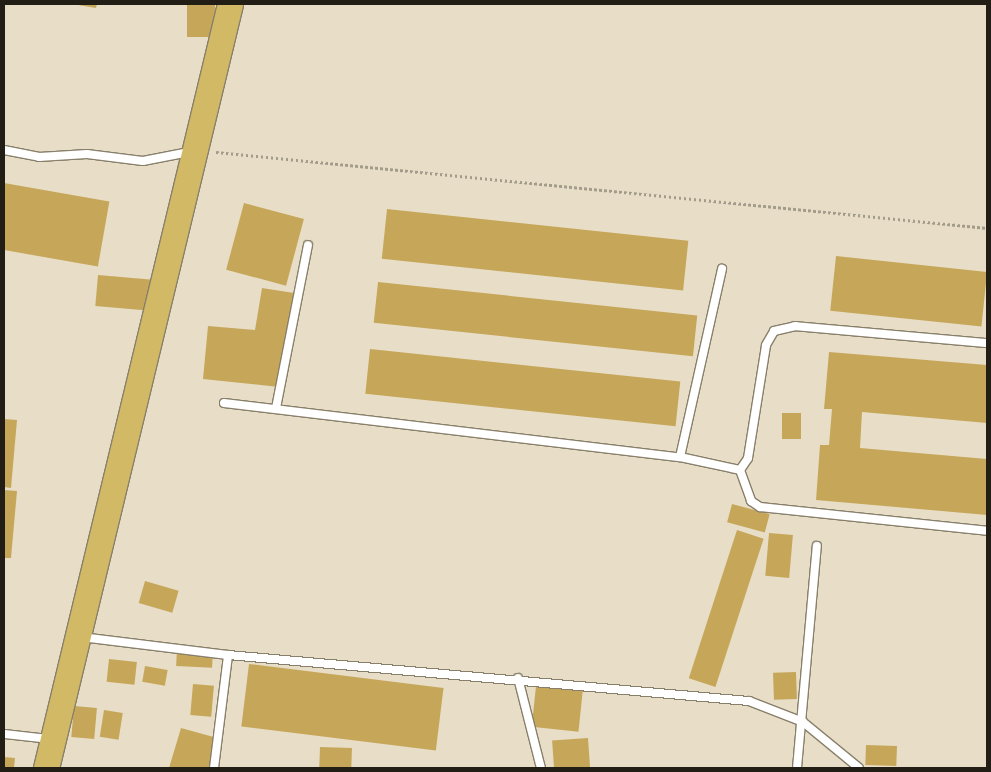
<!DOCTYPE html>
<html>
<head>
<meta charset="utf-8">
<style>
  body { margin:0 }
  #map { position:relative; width:991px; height:772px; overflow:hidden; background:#e8dec7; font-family:Inter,sans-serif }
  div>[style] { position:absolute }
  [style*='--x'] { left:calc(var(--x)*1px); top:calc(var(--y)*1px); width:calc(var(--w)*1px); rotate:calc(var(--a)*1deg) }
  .building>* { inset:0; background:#c6a75a; transform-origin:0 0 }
  .path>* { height:3px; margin-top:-1.5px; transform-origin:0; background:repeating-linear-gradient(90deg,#a49c8a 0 2.5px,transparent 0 5px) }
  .roads { filter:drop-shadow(1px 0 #887f6a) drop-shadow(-1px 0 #887f6a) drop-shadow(0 1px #887f6a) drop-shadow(0 -1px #887f6a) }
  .lane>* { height:8px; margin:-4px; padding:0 4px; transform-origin:4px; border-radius:4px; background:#fff }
  .primary>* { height:25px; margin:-12.5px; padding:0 12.5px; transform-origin:12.5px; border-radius:12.5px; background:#d1b966 }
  span { translate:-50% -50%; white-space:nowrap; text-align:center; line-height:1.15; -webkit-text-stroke:5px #f5ebd4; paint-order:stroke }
  .frame { position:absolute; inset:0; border:5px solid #221e16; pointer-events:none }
</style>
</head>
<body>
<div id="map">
  <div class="building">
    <i style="clip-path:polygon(72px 4px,97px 4px,96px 8px)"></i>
    <i style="left:187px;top:4px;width:28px;height:33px"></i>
    <i style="left:4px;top:183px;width:107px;height:66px;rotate:10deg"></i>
    <i style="left:244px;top:203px;width:62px;height:69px;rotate:15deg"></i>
    <i style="left:387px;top:209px;width:303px;height:50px;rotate:6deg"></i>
    <i style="left:836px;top:256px;width:152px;height:55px;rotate:6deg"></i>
    <i style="left:98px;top:275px;width:55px;height:31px;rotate:5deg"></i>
    <i style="left:378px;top:282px;width:321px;height:41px;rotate:6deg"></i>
    <i style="clip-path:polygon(262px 288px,294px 293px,279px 387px,203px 379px,208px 326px,255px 330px)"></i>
    <i style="left:370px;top:349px;width:312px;height:45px;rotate:6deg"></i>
    <i style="clip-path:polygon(829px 352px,987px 365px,987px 423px,862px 412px,860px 448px,987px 459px,987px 515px,816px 500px,820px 445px,829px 445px,832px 409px,824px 409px)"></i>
    <i style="left:782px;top:413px;width:19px;height:26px"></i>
    <i style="clip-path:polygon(4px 419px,17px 420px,11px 488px,4px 487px)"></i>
    <i style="clip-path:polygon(4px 490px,17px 491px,11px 558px,4px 558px)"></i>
    <i style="left:732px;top:504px;width:39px;height:19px;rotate:15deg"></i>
    <i style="left:737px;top:530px;width:28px;height:156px;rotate:18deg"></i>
    <i style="left:769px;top:533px;width:24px;height:43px;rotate:5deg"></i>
    <i style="left:145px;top:581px;width:35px;height:23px;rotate:16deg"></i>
    <i style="left:177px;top:649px;width:36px;height:17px;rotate:3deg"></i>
    <i style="left:109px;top:659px;width:28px;height:23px;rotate:6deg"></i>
    <i style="left:249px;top:664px;width:196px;height:63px;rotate:7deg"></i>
    <i style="left:145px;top:666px;width:23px;height:16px;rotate:10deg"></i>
    <i style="left:796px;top:672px;width:27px;height:23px;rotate:88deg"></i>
    <i style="left:193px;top:684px;width:21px;height:31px;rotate:5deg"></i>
    <i style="left:536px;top:686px;width:47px;height:41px;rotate:6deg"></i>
    <i style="left:74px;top:706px;width:23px;height:31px;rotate:5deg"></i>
    <i style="left:104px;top:710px;width:19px;height:27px;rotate:9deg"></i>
    <i style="clip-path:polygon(181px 728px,221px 739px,213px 768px,169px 768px)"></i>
    <i style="left:588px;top:738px;width:30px;height:36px;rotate:86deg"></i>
    <i style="left:866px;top:745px;width:31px;height:20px;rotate:2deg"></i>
    <i style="left:320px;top:747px;width:32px;height:21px;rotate:2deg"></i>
    <i style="clip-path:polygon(4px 757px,15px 758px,14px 768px,4px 768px)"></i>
  </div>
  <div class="path">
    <i style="--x:216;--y:152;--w:775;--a:5.63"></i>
  </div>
  <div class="roads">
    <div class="lane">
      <i style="--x:4;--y:150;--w:36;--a:11"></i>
      <i style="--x:39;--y:157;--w:48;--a:-3.6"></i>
      <i style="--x:87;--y:154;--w:56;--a:7.1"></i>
      <i style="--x:143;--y:161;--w:47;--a:-11.1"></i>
      <i style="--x:224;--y:403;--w:459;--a:6.8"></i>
      <i style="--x:680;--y:457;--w:61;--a:12.2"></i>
      <i style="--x:740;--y:470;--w:33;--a:70"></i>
      <i style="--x:751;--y:501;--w:11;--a:34"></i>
      <i style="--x:760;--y:507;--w:228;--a:6"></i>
      <i style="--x:276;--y:408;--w:166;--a:-78.9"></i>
      <i style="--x:680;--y:457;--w:193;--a:-77.4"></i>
      <i style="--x:740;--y:470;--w:14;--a:-56"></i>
      <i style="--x:748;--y:458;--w:114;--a:-80.9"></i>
      <i style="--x:766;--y:345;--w:16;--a:-60"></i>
      <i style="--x:774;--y:331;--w:22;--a:-13"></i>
      <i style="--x:795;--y:326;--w:193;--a:5.1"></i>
      <i style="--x:81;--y:637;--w:148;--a:7"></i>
      <i style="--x:228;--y:655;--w:523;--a:5.05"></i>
      <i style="--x:749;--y:701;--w:58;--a:21.3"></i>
      <i style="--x:803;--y:722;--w:72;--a:39.4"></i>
      <i style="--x:518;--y:678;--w:93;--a:75.7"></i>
      <i style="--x:4;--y:734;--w:45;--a:6.3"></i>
      <i style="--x:214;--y:768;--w:114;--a:-82.9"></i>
      <i style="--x:797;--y:768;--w:223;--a:-84.9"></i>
    </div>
    <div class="primary">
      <i style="--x:46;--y:768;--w:786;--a:-76.46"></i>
    </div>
  </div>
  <div class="frame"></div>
</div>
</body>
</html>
